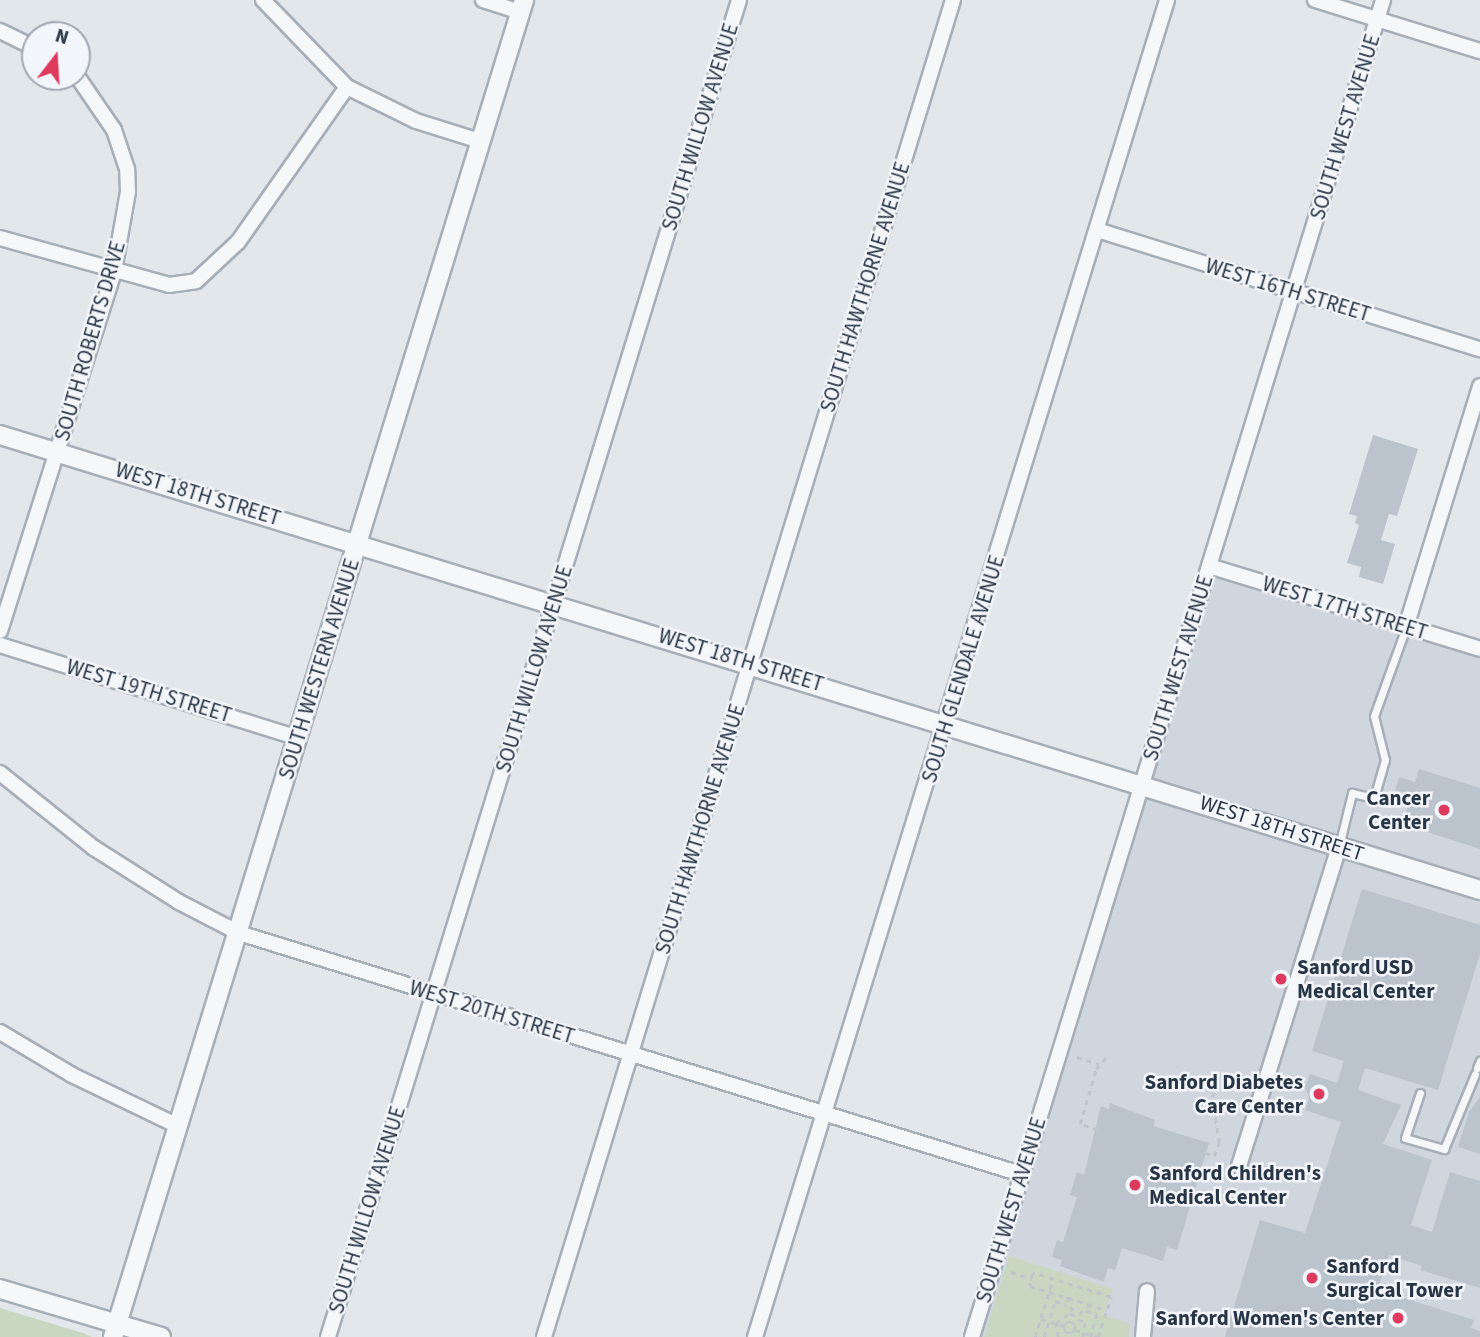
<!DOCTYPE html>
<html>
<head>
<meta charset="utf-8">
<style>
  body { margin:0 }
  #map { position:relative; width:1480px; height:1337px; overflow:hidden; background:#e2e7ec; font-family:"Source Sans 3",sans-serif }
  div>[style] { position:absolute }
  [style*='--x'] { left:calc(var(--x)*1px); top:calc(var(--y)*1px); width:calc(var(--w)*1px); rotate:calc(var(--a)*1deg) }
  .built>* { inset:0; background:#d0d6de }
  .green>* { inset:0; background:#c9d7c2 }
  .building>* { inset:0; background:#bbc3cc }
  .path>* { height:2.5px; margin-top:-1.25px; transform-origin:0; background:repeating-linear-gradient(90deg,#c0c5ca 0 5px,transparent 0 10px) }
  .path>.ring { margin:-1.25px; padding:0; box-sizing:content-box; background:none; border:2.5px solid #c0c5ca; border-radius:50% }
  .roads { filter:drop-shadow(2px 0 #a6aeb7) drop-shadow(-2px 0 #a6aeb7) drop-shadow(0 2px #a6aeb7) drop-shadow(0 -2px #a6aeb7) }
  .service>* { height:7px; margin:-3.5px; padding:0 3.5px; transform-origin:3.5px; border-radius:3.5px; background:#f5f7f9 }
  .minor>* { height:14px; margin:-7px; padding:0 7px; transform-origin:7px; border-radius:7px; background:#f5f7f9 }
  .tertiary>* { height:18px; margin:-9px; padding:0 9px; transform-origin:9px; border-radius:9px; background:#f5f7f9 }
  .dots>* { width:19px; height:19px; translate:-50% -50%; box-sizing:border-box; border:4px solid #f2f5f9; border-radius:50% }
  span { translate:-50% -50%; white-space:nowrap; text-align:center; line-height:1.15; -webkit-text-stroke:5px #f2f5f9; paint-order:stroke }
  .street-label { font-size:21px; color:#283546 }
  .poi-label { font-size:21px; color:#283546; font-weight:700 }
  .right { translate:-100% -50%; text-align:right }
  .left { translate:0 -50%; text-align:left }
  .north { position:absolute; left:21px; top:21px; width:70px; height:70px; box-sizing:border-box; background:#f2f5f9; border:2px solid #a1a8b1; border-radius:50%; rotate:17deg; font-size:19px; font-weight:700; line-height:28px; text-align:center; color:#283546 }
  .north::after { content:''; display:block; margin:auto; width:24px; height:32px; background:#de3a5e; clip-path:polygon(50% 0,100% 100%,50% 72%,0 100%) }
</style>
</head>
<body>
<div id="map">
  <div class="built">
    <i style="clip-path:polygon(1209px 566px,1480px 649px,1480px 1337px,972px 1337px)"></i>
  </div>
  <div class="green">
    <i style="clip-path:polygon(1009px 1256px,1113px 1289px,1103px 1315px,1130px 1324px,1129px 1337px,984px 1337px)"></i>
    <i style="clip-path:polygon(0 1308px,83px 1333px,92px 1337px,0 1337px)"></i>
  </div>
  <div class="building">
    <i style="clip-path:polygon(1373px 435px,1418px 449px,1397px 516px,1389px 514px,1381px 540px,1395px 544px,1383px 584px,1359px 577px,1361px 567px,1347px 563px,1359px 525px,1355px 523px,1357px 516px,1349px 514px)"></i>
    <i style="clip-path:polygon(1419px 769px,1480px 788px,1480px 849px,1402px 824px,1412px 795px,1395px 790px,1399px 777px,1415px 782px)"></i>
    <i style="clip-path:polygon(1362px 889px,1480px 925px,1480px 954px,1438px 1090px,1365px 1068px,1358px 1090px,1401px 1105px,1383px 1144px,1432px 1160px,1411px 1225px,1432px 1232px,1450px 1172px,1480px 1181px,1480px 1288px,1420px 1270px,1422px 1266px,1389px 1255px,1378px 1290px,1474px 1320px,1471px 1328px,1480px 1331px,1480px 1337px,1225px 1337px,1260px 1220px,1305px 1233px,1341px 1122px,1305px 1110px,1309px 1098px,1305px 1087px,1310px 1074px,1337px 1083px,1344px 1061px,1312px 1051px)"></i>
    <i style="clip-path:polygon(1480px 1097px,1480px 1154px,1458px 1147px,1469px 1112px)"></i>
    <i style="clip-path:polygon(1110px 1103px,1155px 1120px,1153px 1126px,1209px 1143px,1177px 1250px,1167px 1247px,1163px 1261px,1122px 1248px,1115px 1270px,1108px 1268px,1104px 1282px,1060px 1266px,1062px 1260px,1052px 1257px,1057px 1240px,1063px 1242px,1077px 1197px,1070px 1195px,1077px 1172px,1084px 1175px,1101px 1106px,1109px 1109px)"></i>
  </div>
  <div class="path">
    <i style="--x:1077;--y:1057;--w:23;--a:18"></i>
    <i style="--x:1098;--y:1130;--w:19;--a:-162"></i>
    <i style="--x:1080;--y:1124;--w:57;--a:-73.8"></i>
    <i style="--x:1096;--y:1069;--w:18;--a:-49"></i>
    <i style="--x:1206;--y:1153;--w:9;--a:21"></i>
    <i style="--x:1214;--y:1156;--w:14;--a:-69"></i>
    <i style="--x:1219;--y:1143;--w:47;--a:-98.7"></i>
    <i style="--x:1212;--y:1097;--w:20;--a:-72"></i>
    <i style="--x:1011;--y:1272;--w:22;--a:18"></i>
    <i style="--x:1067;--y:1297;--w:16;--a:68"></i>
    <i style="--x:1086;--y:1311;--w:11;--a:15"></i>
    <i style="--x:1097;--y:1314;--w:24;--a:105"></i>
    <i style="--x:1079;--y:1314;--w:13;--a:-42"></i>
    <i style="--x:1041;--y:1319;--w:24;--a:17"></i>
    <i class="ring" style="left:1064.5px;top:1322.5px;width:8.5px;height:8.5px"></i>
    <i style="--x:1075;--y:1330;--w:24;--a:17"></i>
    <i style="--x:1035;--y:1337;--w:61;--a:-72.8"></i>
    <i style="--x:1044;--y:1337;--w:38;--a:-73"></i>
    <i style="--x:1055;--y:1301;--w:12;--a:20"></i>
    <i style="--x:1058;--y:1337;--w:14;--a:-98"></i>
    <i style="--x:1056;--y:1323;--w:17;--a:-36"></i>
    <i style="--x:1070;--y:1313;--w:18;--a:34"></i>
    <i style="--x:1085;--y:1323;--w:14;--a:98"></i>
    <i style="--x:1098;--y:1337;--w:42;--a:-72"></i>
    <i style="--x:1111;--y:1297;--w:82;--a:-162.9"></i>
    <i style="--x:1033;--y:1273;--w:13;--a:103"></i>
    <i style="--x:1030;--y:1286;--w:81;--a:17.3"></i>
  </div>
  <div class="roads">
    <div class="service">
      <i style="--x:1339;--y:846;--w:55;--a:-76.2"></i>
      <i style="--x:1352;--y:793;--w:23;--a:13"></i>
      <i style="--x:1374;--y:798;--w:40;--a:-74"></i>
      <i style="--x:1385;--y:760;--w:45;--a:-104"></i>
      <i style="--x:1374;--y:716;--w:95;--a:-70.2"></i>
      <i style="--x:1477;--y:1068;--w:8;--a:-67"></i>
      <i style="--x:1420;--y:1093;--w:47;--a:108.4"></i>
      <i style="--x:1405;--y:1138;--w:41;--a:15.8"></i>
      <i style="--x:1444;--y:1149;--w:81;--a:-67.5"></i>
    </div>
    <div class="minor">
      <i style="--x:263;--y:0;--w:121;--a:46"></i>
      <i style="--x:347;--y:87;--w:77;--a:26.2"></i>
      <i style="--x:416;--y:121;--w:67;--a:17.4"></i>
      <i style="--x:483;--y:0;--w:39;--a:18"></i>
      <i style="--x:1315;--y:0;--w:173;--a:17.2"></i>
      <i style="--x:0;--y:31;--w:39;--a:26"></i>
      <i style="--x:1097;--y:230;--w:401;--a:17.3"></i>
      <i style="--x:0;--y:238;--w:175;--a:15.5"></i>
      <i style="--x:169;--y:285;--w:27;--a:-8"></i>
      <i style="--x:196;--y:281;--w:57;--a:-42.9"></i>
      <i style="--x:238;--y:242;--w:189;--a:-54.9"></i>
      <i style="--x:1209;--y:566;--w:283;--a:17"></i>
      <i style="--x:1406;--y:627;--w:252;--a:-72.9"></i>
      <i style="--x:0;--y:631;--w:378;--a:-72.4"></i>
      <i style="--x:114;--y:271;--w:80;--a:-80"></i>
      <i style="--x:128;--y:192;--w:23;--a:-92"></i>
      <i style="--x:127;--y:169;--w:41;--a:-108.4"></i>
      <i style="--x:114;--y:130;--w:65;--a:-124.4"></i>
      <i style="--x:0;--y:645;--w:312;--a:17.3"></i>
      <i style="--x:0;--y:773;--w:120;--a:38.6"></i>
      <i style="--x:94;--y:848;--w:101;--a:32.4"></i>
      <i style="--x:179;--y:902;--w:68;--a:27.3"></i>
      <i style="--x:239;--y:933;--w:818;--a:17.13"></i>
      <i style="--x:0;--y:1032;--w:84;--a:30.8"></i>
      <i style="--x:72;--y:1075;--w:118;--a:25.7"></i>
      <i style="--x:1239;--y:1166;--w:334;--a:-72.6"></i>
      <i style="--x:328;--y:1337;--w:1399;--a:-72.91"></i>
      <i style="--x:544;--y:1337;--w:1398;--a:-72.99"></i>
      <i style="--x:755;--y:1337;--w:1399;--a:-72.87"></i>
      <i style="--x:972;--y:1337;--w:1399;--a:-72.91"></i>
      <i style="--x:1143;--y:1337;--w:46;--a:-85"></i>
    </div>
    <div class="tertiary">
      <i style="--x:0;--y:435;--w:1548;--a:17.09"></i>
      <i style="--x:0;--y:1289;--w:168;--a:16.6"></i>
      <i style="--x:113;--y:1337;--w:1399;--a:-72.91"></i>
    </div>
  </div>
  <div class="dots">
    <i style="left:1444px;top:810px;background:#de3a5e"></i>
    <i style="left:1281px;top:979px;background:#de3a5e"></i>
    <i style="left:1319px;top:1094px;background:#de3a5e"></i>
    <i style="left:1135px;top:1185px;background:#de3a5e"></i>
    <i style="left:1312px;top:1278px;background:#de3a5e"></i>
    <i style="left:1398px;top:1318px;background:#de3a5e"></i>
  </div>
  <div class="street-label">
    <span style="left:700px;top:127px;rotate:-73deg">SOUTH WILLOW AVENUE</span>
    <span style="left:1345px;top:127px;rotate:-73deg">SOUTH WEST AVENUE</span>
    <span style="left:865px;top:287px;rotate:-73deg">SOUTH HAWTHORNE AVENUE</span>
    <span style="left:1288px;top:290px;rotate:17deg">WEST 16TH STREET</span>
    <span style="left:90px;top:341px;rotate:-74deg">SOUTH ROBERTS DRIVE</span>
    <span style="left:198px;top:494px;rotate:17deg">WEST 18TH STREET</span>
    <span style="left:1345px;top:608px;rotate:17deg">WEST 17TH STREET</span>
    <span style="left:741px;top:660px;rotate:17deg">WEST 18TH STREET</span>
    <span style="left:1178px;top:668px;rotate:-73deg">SOUTH WEST AVENUE</span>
    <span style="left:319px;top:669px;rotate:-73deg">SOUTH WESTERN AVENUE</span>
    <span style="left:534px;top:669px;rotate:-73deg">SOUTH WILLOW AVENUE</span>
    <span style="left:963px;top:669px;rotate:-73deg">SOUTH GLENDALE AVENUE</span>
    <span style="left:149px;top:691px;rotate:17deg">WEST 19TH STREET</span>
    <span style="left:1282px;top:828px;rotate:18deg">WEST 18TH STREET</span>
    <span style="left:700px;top:829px;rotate:-73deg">SOUTH HAWTHORNE AVENUE</span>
    <span style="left:492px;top:1012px;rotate:17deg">WEST 20TH STREET</span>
    <span style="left:367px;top:1210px;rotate:-73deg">SOUTH WILLOW AVENUE</span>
    <span style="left:1011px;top:1210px;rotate:-73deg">SOUTH WEST AVENUE</span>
  </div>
  <div class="poi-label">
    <span class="right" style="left:1430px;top:810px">Cancer<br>Center</span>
    <span class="left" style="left:1297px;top:979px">Sanford USD<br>Medical Center</span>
    <span class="right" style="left:1303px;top:1094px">Sanford Diabetes<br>Care Center</span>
    <span class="left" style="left:1149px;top:1185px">Sanford Children's<br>Medical Center</span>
    <span class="left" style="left:1326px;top:1278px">Sanford<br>Surgical Tower</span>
    <span class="right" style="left:1384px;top:1318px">Sanford Women's Center</span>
  </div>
  <div class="north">N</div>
</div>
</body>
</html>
